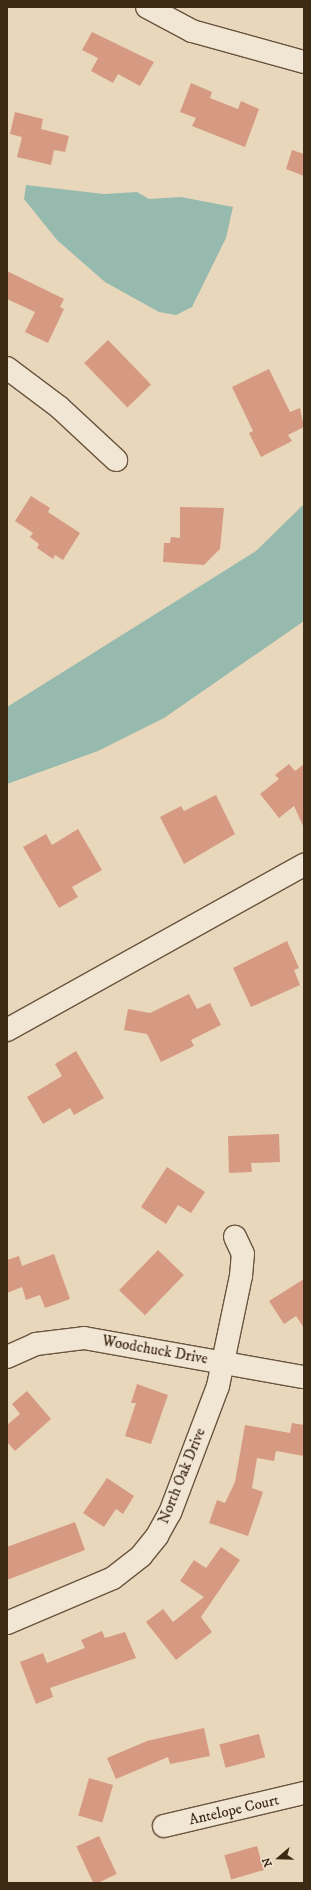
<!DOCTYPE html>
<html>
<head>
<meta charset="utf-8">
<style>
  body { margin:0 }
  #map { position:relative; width:311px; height:1890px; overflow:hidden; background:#e9d7bb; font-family:"IM FELL DW Pica",serif }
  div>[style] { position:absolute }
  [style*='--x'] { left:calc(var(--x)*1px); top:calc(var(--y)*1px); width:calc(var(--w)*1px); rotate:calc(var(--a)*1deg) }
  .water>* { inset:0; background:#97baae }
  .building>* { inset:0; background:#d69a82; transform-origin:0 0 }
  .roads { filter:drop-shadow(1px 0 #69543e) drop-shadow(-1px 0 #69543e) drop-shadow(0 1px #69543e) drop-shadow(0 -1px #69543e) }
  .minor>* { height:22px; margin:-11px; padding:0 11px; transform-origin:11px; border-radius:11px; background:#f1e5d3 }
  span { translate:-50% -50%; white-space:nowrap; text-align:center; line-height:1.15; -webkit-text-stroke:3px #f1e5d3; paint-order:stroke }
  .street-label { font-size:15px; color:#3e2914 }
  .frame { position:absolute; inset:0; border:8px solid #3e2914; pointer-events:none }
  .north { position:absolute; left:259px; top:1838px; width:40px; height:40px; -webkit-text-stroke:3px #f1e5d3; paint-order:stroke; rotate:250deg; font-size:11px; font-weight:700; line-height:16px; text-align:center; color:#3e2914 }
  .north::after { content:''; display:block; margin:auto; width:14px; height:18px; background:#3e2914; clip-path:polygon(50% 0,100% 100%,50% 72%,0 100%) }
</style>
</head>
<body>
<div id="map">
  <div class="water">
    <i style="clip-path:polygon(26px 185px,104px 194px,137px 192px,149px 199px,181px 197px,233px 207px,226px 238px,192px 307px,176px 315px,159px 312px,105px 282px,57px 240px,24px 199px)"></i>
    <i style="clip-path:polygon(304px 504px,304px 621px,164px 718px,98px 751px,7px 784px,7px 707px,256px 551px)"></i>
  </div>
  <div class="building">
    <i style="clip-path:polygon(92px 32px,154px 62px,140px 86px,118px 74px,113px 83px,91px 71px,98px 58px,82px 50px)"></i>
    <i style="clip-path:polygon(191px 83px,212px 92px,210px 98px,238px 109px,241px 101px,259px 109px,245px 147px,192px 126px,196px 118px,180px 112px)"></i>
    <i style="clip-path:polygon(15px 112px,43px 119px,41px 129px,69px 136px,65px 152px,54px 150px,51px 165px,17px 157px,22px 137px,10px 134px)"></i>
    <i style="clip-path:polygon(292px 150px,304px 154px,304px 176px,286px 169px)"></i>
    <i style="clip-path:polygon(7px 271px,64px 299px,60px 307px,64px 309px,48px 343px,25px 332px,35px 312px,7px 299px)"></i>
    <i style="left:108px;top:340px;width:62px;height:33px;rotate:46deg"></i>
    <i style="clip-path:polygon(269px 369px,290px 412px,300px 408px,304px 427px,288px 435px,292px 441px,261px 457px,249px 433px,253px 431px,232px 387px)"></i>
    <i style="clip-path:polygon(31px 496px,50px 508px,48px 512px,80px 533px,63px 560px,55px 555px,53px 559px,37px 548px,39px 544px,30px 537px,33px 533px,15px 521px)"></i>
    <i style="clip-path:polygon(180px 507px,224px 508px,220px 549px,204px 565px,163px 562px,164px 543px,170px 543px,171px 537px,180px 538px)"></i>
    <i style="clip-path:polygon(289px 764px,295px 771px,304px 764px,304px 828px,294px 806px,279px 818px,260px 794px,279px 779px,275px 775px)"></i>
    <i style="clip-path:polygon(216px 795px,235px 834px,184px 864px,160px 817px,181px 806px,184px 811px)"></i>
    <i style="clip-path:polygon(78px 829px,102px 870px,72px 887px,78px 897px,59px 908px,23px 847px,46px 834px,52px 845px)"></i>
    <i style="clip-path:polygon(287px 941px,299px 968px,294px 970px,300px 985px,251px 1007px,233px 968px)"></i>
    <i style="clip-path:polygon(189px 994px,197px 1009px,210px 1003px,221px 1025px,191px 1040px,194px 1046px,161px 1062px,147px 1034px,124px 1030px,128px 1009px,150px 1013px)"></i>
    <i style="clip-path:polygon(76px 1051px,104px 1098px,74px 1115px,70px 1108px,43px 1124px,27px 1097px,62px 1076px,55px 1064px)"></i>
    <i style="clip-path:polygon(279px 1134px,280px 1162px,251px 1163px,252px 1172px,229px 1173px,228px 1136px)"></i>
    <i style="clip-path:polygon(167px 1167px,205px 1192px,191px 1213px,178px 1205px,166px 1224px,141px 1207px)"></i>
    <i style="left:158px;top:1250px;width:36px;height:56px;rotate:44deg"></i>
    <i style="clip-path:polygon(54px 1254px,70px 1299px,45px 1308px,40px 1295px,26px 1300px,22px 1287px,7px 1293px,7px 1260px,19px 1256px,22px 1266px)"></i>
    <i style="clip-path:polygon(304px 1279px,304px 1328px,296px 1316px,284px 1324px,269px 1301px)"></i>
    <i style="clip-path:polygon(137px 1384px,168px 1395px,151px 1444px,125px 1436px,136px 1403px,131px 1403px)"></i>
    <i style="clip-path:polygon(27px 1391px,51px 1419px,15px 1451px,7px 1442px,7px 1425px,20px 1414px,12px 1404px)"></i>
    <i style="clip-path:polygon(292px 1423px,304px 1425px,304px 1456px,276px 1451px,274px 1461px,257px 1458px,252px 1488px,263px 1492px,248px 1536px,209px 1523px,217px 1500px,225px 1503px,235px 1482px,245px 1425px,290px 1433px)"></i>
    <i style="clip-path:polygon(107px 1478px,134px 1496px,123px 1514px,116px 1509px,104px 1527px,83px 1513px)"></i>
    <i style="clip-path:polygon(75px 1522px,85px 1550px,7px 1580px,7px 1547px)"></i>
    <i style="clip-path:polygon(221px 1547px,240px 1560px,201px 1617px,212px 1632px,176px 1660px,146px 1622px,163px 1609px,173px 1622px,204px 1597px,180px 1581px,194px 1560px,206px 1568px)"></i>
    <i style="clip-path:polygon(102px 1631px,105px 1638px,125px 1632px,136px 1658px,50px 1688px,53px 1697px,36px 1704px,20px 1662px,43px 1653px,47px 1663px,85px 1648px,81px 1640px)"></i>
    <i style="clip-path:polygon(204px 1728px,210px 1756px,170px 1764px,168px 1757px,116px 1779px,107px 1758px,147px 1741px)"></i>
    <i style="left:259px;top:1734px;width:24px;height:41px;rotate:75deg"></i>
    <i style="left:89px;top:1778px;width:25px;height:39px;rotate:16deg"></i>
    <i style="left:99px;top:1836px;width:42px;height:25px;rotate:65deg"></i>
    <i style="left:257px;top:1846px;width:25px;height:34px;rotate:74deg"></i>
  </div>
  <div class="roads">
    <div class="minor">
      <i style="--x:147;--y:7;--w:51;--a:28.1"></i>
      <i style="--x:192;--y:31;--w:116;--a:15.5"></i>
      <i style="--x:7;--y:368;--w:65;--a:36.9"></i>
      <i style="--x:59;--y:407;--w:78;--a:42.9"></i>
      <i style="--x:7;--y:1030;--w:340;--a:-29.1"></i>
      <i style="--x:7;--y:1357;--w:32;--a:-24"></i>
      <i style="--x:36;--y:1344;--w:48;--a:-7.1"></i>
      <i style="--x:84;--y:1338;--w:223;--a:10.1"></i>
      <i style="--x:7;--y:1623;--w:115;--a:-23"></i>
      <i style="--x:113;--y:1578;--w:36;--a:-38"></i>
      <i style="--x:141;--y:1556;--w:26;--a:-51"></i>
      <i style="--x:157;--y:1536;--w:26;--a:-61"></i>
      <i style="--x:170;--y:1513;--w:136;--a:-69.3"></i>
      <i style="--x:218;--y:1386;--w:112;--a:-78.2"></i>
      <i style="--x:241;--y:1276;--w:22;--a:-85"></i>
      <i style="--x:243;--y:1254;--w:19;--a:-115"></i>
      <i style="--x:164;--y:1826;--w:144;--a:-13.3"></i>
    </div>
  </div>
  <div class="street-label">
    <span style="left:155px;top:1350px;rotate:10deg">Woodchuck Drive</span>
    <span style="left:182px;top:1476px;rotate:-68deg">North Oak Drive</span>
    <span style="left:234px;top:1810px;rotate:-13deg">Antelope Court</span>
  </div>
  <div class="frame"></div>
  <div class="north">N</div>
</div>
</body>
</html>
